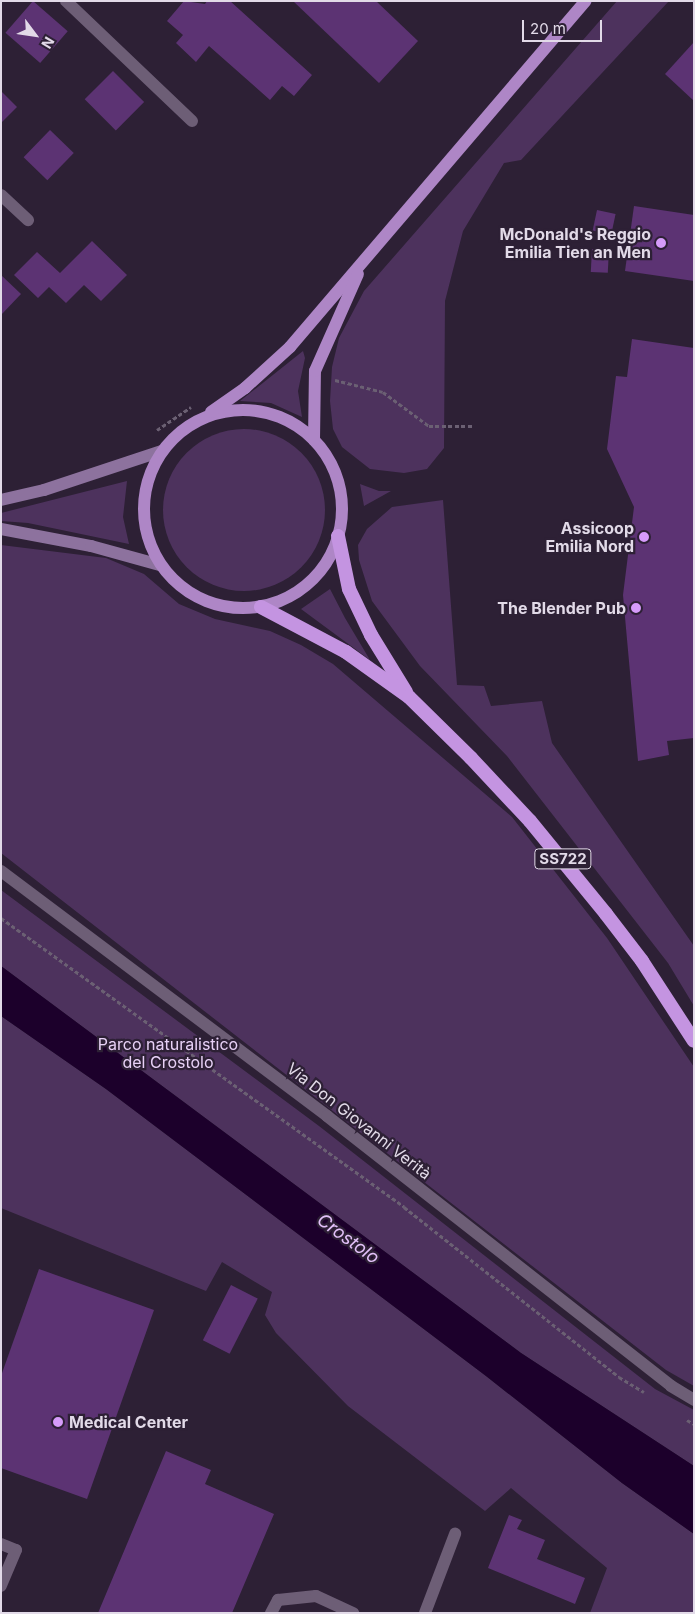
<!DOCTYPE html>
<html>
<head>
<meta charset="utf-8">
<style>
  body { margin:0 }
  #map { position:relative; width:695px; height:1614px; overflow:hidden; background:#2d2035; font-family:Inter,sans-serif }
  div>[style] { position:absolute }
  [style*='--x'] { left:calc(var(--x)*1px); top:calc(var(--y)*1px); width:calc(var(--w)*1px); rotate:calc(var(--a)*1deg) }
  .green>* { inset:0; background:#4d325d }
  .round { border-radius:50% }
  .water>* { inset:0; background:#1c002b }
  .building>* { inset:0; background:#5c3373; transform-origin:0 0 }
  .path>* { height:3px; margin-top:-1.5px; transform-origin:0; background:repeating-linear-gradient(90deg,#6b6073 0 4px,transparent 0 6.5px) }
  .minor>* { height:12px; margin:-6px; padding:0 6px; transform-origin:6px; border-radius:6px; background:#6d5e76 }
  .secondary>* { height:12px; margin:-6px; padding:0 6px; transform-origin:6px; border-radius:6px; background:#8d729e }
  .primary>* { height:12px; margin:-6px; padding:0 6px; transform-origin:6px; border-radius:6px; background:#ae86c6 }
  .primary>.ring { margin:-6px; padding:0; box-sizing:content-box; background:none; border:12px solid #ae86c6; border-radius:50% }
  .trunk>* { height:14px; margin:-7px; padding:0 7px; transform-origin:7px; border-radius:7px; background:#c494e1 }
  .dots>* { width:14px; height:14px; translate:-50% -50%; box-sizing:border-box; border:2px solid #2d2035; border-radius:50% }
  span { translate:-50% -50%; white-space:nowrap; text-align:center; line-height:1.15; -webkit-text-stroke:4.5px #2d2035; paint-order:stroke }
  .shield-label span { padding:1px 4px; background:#2d2035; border:1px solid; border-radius:4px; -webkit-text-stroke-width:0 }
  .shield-label { font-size:15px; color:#e2dae8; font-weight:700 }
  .poi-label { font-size:16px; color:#e2dae8; font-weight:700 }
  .right { translate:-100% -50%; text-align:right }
  .left { translate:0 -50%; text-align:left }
  .park-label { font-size:16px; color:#e8d1f7 }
  .street-label { font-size:16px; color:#e2dae8 }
  .water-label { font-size:18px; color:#e2c0f8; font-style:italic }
  .frame { position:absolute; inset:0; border:2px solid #e2dae8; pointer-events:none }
  .north { position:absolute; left:10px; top:10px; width:50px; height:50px; -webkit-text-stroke:4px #2d2035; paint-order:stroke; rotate:121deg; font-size:14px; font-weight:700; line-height:20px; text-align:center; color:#e2dae8 }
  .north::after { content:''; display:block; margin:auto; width:18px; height:22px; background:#e2dae8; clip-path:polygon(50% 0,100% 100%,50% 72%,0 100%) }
  .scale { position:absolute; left:522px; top:20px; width:80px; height:22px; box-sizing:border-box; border:2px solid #e2dae8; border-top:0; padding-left:6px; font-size:15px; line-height:18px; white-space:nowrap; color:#e2dae8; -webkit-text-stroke:4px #2d2035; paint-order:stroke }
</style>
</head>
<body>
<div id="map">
  <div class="green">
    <i style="clip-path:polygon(617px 1px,669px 1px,521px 160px,504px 163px,463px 231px,445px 301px,444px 448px,427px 469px,404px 473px,370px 469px,342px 447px,333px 429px,330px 401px,332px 367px,339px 338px,364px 291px)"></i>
    <i style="clip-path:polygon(303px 351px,305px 358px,298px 391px,302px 417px,271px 403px,240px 401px)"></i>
    <i class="round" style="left:163px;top:429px;width:162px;height:162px"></i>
    <i style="clip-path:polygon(127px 481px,123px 517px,129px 544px,28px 523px,1px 521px,1px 513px)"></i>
    <i style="clip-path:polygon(360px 484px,379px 491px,391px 491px,364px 506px)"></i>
    <i style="clip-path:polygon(443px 500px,457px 685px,484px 686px,491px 706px,542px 701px,552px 743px,694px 946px,694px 1006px,668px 963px,507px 756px,420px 666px,372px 601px,359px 560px,358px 545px,367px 529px,392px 507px)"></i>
    <i style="clip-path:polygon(1px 545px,106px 558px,144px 574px,179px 604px,215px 619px,270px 631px,301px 645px,333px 664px,512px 817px,607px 938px,694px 1067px,694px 1386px,666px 1370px,1px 853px)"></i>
    <i style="clip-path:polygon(330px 589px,345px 618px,370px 660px,301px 609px)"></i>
    <i style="clip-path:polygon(1px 890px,319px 1126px,655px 1389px,694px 1410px,694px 1466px,521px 1353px,1px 966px)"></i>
    <i style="clip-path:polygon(1px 1016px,106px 1089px,486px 1376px,622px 1483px,694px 1534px,694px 1613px,590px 1613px,607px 1568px,511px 1488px,485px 1511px,348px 1406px,276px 1333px,265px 1315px,272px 1292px,222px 1262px,206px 1291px,1px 1208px)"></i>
  </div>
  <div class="water">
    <i style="clip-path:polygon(1px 966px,521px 1353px,694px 1466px,694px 1534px,622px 1483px,486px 1376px,106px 1089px,1px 1016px)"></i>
  </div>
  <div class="building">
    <i style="left:33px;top:1px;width:46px;height:42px;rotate:41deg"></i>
    <i style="clip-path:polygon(184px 1px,205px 4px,207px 1px,230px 1px,312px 75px,294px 96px,282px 86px,270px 100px,209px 46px,196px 62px,176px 43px,183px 35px,167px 21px)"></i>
    <i style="clip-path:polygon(293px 1px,376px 1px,418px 41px,379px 83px)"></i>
    <i style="clip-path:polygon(694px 42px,694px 101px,665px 74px)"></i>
    <i style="left:113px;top:71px;width:44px;height:40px;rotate:45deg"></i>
    <i style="clip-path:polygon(1px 91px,17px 107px,1px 123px)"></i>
    <i style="left:50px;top:130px;width:33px;height:38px;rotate:44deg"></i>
    <i style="clip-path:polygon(634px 206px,694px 215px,694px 281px,625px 271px)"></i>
    <i style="left:597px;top:210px;width:19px;height:21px;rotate:12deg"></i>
    <i style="clip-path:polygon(92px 241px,127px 275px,101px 301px,84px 285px,66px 303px,49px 287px,38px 298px,14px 275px,37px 252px,60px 273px)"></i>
    <i style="left:592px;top:249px;width:17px;height:23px;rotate:3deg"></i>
    <i style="clip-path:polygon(1px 275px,21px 294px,1px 315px)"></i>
    <i style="clip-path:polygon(632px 339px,694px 348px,694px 738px,667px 741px,669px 755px,638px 761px,623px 595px,634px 507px,607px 449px,616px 376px,627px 377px)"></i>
    <i style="clip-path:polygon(39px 1269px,154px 1310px,87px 1499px,1px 1468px,1px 1376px)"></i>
    <i style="left:231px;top:1285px;width:30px;height:62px;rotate:27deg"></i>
    <i style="clip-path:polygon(166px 1451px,211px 1470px,205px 1484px,274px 1514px,232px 1613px,98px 1613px)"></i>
    <i style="clip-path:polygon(509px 1515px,522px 1520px,517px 1529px,545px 1540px,537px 1559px,585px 1578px,575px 1604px,488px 1568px)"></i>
  </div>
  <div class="path">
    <i style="--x:335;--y:380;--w:49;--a:14"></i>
    <i style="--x:383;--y:392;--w:57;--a:36.5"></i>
    <i style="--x:429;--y:426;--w:45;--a:0"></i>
    <i style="--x:157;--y:430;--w:41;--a:-34.1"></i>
    <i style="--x:1;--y:918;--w:496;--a:35.6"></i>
    <i style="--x:404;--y:1207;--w:274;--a:38.3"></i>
    <i style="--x:619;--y:1377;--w:29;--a:31"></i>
    <i style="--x:687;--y:1420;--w:8;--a:30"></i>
  </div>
  <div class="minor">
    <i style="--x:66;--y:1;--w:174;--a:43.6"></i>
    <i style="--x:1;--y:195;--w:37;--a:43"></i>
    <i style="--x:1;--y:871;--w:408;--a:36.9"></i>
    <i style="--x:327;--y:1116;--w:437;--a:38.1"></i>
    <i style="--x:671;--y:1386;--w:27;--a:31"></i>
    <i style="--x:1;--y:1544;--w:16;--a:22"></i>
    <i style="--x:16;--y:1550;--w:39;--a:113"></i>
    <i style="--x:271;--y:1613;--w:15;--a:-62"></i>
    <i style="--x:278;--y:1600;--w:38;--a:-6"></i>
    <i style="--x:316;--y:1596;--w:41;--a:24.7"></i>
    <i style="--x:425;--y:1613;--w:85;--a:-69.2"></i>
  </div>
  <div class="secondary">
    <i style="--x:1;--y:500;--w:44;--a:-13.1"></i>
    <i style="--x:44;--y:490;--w:124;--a:-18.3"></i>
    <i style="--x:1;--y:529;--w:92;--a:10.7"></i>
    <i style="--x:91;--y:546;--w:72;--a:15.4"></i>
  </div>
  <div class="primary">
    <i class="ring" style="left:144px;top:410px;width:186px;height:186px"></i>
    <i style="--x:211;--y:412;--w:42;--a:-35.2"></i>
    <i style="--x:245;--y:388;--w:61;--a:-42.3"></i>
    <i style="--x:290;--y:347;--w:455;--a:-49.5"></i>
    <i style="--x:314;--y:440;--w:69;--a:-89.2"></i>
    <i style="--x:315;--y:371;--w:106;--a:-66.1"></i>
  </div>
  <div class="trunk">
    <i style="--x:338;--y:536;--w:54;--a:78.3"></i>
    <i style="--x:349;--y:589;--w:51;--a:64.4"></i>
    <i style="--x:371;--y:635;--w:67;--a:58.4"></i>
    <i style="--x:261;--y:607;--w:96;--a:27.9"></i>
    <i style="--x:346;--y:652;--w:77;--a:35.5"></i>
    <i style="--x:409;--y:697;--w:87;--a:44.5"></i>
    <i style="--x:471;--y:758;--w:86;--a:46.9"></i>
    <i style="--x:530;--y:821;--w:120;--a:50.7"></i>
    <i style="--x:606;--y:914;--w:59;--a:52.5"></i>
    <i style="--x:642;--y:961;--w:95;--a:57"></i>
  </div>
  <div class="dots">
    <i style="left:661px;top:243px;background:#d69bfa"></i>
    <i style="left:644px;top:537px;background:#d69bfa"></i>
    <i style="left:636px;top:608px;background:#d69bfa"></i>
    <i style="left:58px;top:1422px;background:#d69bfa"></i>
  </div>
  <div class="shield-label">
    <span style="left:563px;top:859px">SS722</span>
  </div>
  <div class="poi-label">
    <span class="right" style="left:651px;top:243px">McDonald's Reggio<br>Emilia Tien an Men</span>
    <span class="right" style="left:634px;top:537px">Assicoop<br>Emilia Nord</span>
    <span class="right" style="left:626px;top:608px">The Blender Pub</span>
    <span class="left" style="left:69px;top:1422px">Medical Center</span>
  </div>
  <div class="park-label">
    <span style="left:168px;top:1053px">Parco naturalistico<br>del Crostolo</span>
  </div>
  <div class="street-label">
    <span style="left:359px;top:1121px;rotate:38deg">Via Don Giovanni Verità</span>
  </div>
  <div class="water-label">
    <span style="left:348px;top:1239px;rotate:36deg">Crostolo</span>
  </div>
  <div class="frame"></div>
  <div class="north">N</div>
  <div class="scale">20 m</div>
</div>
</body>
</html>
